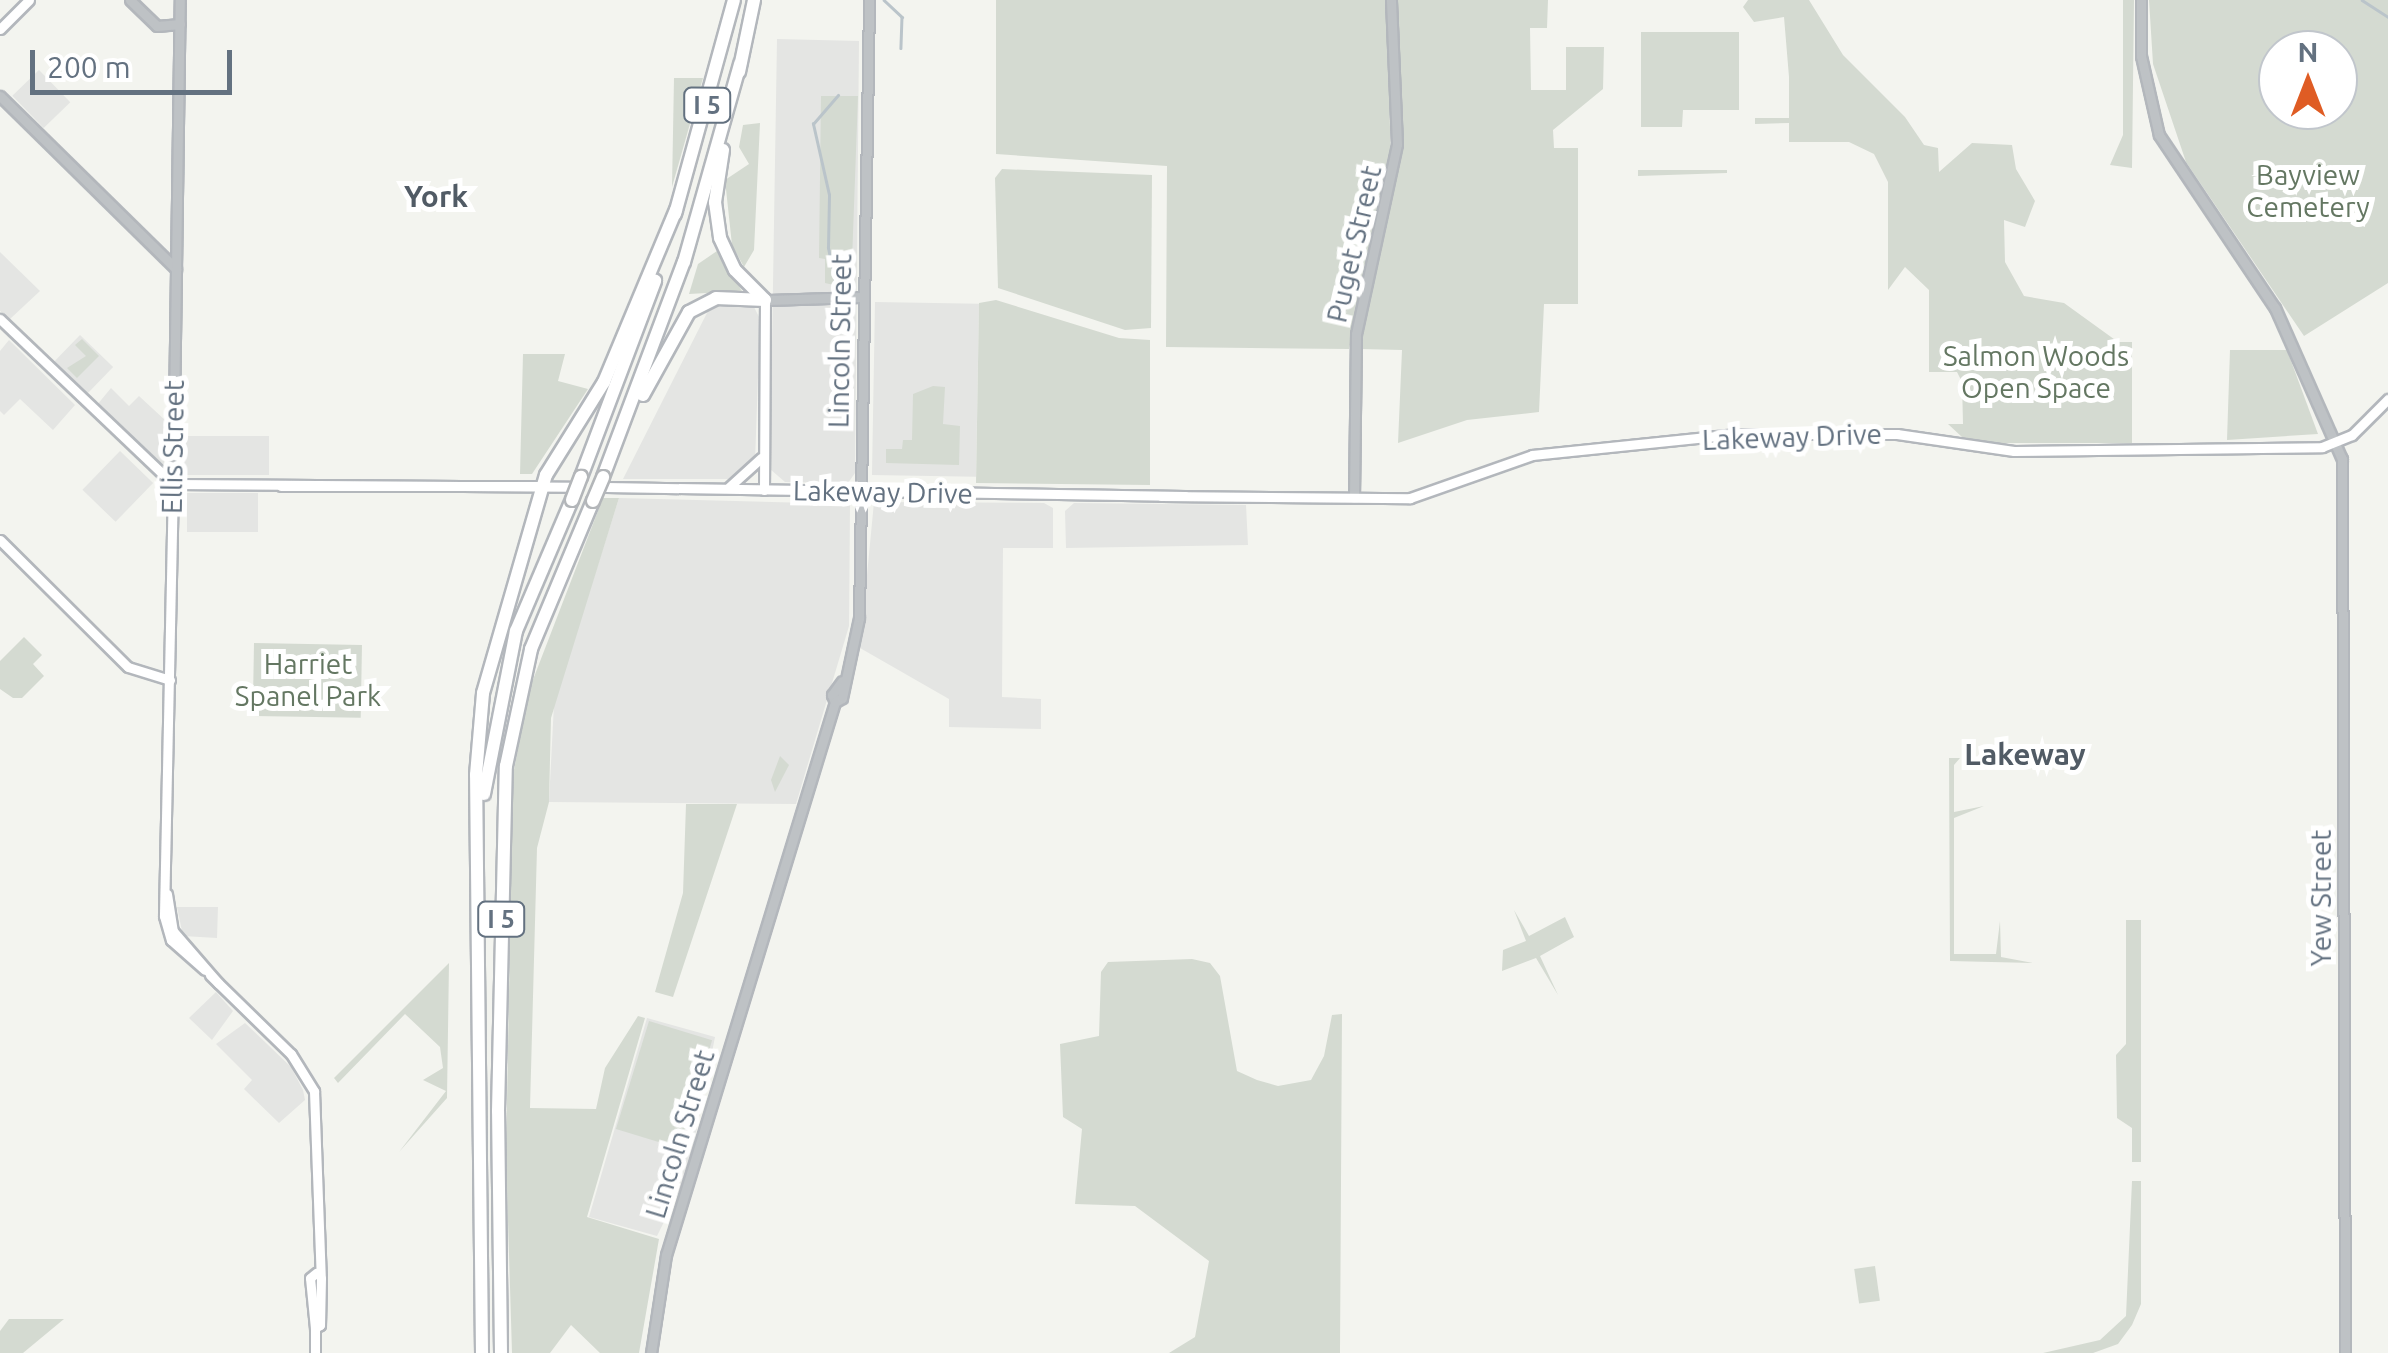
<!DOCTYPE html>
<html>
<head>
<meta charset="utf-8">
<style>
  body { margin:0 }
  #map { position:relative; width:2388px; height:1353px; overflow:hidden; background:#f3f4ef; font-family:Ubuntu,sans-serif }
  div>[style] { position:absolute }
  [style*='--x'] { left:calc(var(--x)*1px); top:calc(var(--y)*1px); width:calc(var(--w)*1px); rotate:calc(var(--a)*1deg) }
  .built>* { inset:0; background:#e4e5e3; transform-origin:0 0 }
  .green>* { inset:0; background:#d4dad1; transform-origin:0 0 }
  .stream>* { height:2.5px; margin:-1.25px; padding:0 1.25px; transform-origin:1.25px; border-radius:1.25px; background:#bac4ca }
  .roads { filter:drop-shadow(2px 0 #b3b7bc) drop-shadow(-2px 0 #b3b7bc) drop-shadow(0 2px #b3b7bc) drop-shadow(0 -2px #b3b7bc) }
  .tertiary>* { height:9px; margin:-4.5px; padding:0 4.5px; transform-origin:4.5px; border-radius:4.5px; background:#bec2c5 }
  .secondary>* { height:9px; margin:-4.5px; padding:0 4.5px; transform-origin:4.5px; border-radius:4.5px; background:#fff }
  .motorway>* { height:12px; margin:-6px; padding:0 6px; transform-origin:6px; border-radius:6px; background:#fff }
  .bridges { filter:drop-shadow(2px 0 #b3b6b9) drop-shadow(-2px 0 #b3b6b9) drop-shadow(0 2px #b3b6b9) drop-shadow(0 -2px #b3b6b9) }
  .motorway-bridge>* { height:12px; margin:-6px; padding:0 6px; transform-origin:6px; border-radius:6px; background:#fff }
  span { translate:-50% -50%; white-space:nowrap; text-align:center; line-height:1.15; -webkit-text-stroke:10px #fff; paint-order:stroke }
  .shield-label span { padding:2px 8px; background:#fff; border:2px solid; border-radius:8px; -webkit-text-stroke-width:0 }
  .shield-label { font-size:25px; color:#637180; font-weight:700 }
  .park-label { font-size:28px; color:#647762 }
  .street-label { font-size:28px; color:#637180 }
  .neighbourhood-label { font-size:30px; color:#515b65; font-weight:700 }
  .north { position:absolute; left:2258px; top:30px; width:100px; height:100px; box-sizing:border-box; background:#fff; border:2px solid #c1c6cc; border-radius:50%; rotate:0deg; font-size:28px; font-weight:700; line-height:40px; text-align:center; color:#637180 }
  .north::after { content:''; display:block; margin:auto; width:35px; height:45px; background:#df5c24; clip-path:polygon(50% 0,100% 100%,50% 72%,0 100%) }
  .scale { position:absolute; left:30px; top:50px; width:202px; height:45px; box-sizing:border-box; border:5px solid #637180; border-top:0; padding-left:12px; font-size:30px; line-height:35px; white-space:nowrap; color:#637180; -webkit-text-stroke:8px #fff; paint-order:stroke }
</style>
</head>
<body>
<div id="map">
  <div class="built">
    <i style="clip-path:polygon(777px 39px,859px 41px,855px 473px,848px 483px,785px 482px,770px 469px)"></i>
    <i style="left:39px;top:70px;width:45px;height:37px;rotate:46deg"></i>
    <i style="clip-path:polygon(0 252px,40px 291px,10px 319px,0 311px)"></i>
    <i style="left:875px;top:302px;width:104px;height:173px;rotate:1deg"></i>
    <i style="clip-path:polygon(712px 303px,753px 305px,760px 319px,755px 462px,733px 479px,623px 479px)"></i>
    <i style="left:80px;top:335px;width:46px;height:39px;rotate:44deg"></i>
    <i style="clip-path:polygon(9px 340px,75px 405px,53px 430px,20px 399px,4px 415px,0 411px,0 351px)"></i>
    <i style="clip-path:polygon(111px 388px,129px 406px,139px 396px,166px 421px,164px 465px,97px 405px)"></i>
    <i style="left:183px;top:436px;width:86px;height:39px"></i>
    <i style="left:120px;top:451px;width:46px;height:54px;rotate:44deg"></i>
    <i style="left:187px;top:493px;width:71px;height:39px"></i>
    <i style="clip-path:polygon(619px 498px,850px 504px,849px 626px,796px 804px,549px 802px,554px 704px)"></i>
    <i style="clip-path:polygon(874px 502px,1044px 503px,1053px 508px,1053px 548px,1003px 548px,1002px 697px,1041px 699px,1041px 729px,949px 727px,949px 699px,860px 648px)"></i>
    <i style="clip-path:polygon(1074px 503px,1246px 505px,1248px 545px,1066px 548px,1065px 511px)"></i>
    <i style="clip-path:polygon(177px 907px,218px 907px,217px 938px,183px 936px)"></i>
    <i style="clip-path:polygon(216px 992px,233px 1011px,212px 1040px,189px 1018px)"></i>
    <i style="clip-path:polygon(647px 1018px,715px 1037px,688px 1173px,657px 1236px,589px 1217px)"></i>
    <i style="clip-path:polygon(245px 1023px,291px 1067px,303px 1090px,305px 1100px,279px 1123px,244px 1089px,252px 1080px,216px 1044px)"></i>
  </div>
  <div class="green">
    <i style="clip-path:polygon(996px 0,1386px 0,1391px 159px,1349px 349px,1166px 347px,1167px 166px,996px 154px)"></i>
    <i style="clip-path:polygon(1396px 0,1548px 0,1547px 28px,1530px 28px,1531px 90px,1566px 90px,1566px 47px,1604px 47px,1603px 89px,1553px 130px,1554px 148px,1578px 148px,1578px 304px,1544px 304px,1539px 412px,1467px 420px,1398px 443px,1402px 350px,1360px 349px,1401px 158px)"></i>
    <i style="clip-path:polygon(1748px 0,1809px 0,1843px 55px,1905px 117px,1924px 145px,1938px 148px,1939px 172px,1972px 143px,2012px 145px,2016px 169px,2035px 201px,2025px 227px,2004px 220px,2005px 262px,2024px 296px,2064px 303px,2118px 342px,2132px 342px,2132px 443px,1994px 443px,1962px 437px,1948px 424px,1963px 424px,1962px 382px,1957px 372px,1929px 372px,1929px 290px,1905px 267px,1888px 290px,1888px 182px,1874px 154px,1849px 142px,1789px 142px,1789px 123px,1755px 124px,1755px 118px,1789px 118px,1789px 77px,1784px 17px,1754px 22px,1743px 7px)"></i>
    <i style="clip-path:polygon(2123px 0,2134px 0,2132px 168px,2110px 165px,2123px 135px)"></i>
    <i style="clip-path:polygon(evenodd,2149px 0,2388px 0,2388px 283px,2304px 336px,2186px 162px,2153px 64px,2149px 0,2278px 50px,2338px 50px,2338px 110px,2278px 110px,2278px 50px)"></i>
    <i style="clip-path:polygon(1641px 32px,1739px 32px,1739px 110px,1683px 110px,1682px 127px,1641px 127px)"></i>
    <i style="clip-path:polygon(674px 78px,703px 78px,672px 187px)"></i>
    <i style="clip-path:polygon(821px 96px,858px 96px,851px 289px,825px 283px,825px 259px,819px 258px)"></i>
    <i style="clip-path:polygon(760px 123px,754px 250px,744px 267px,732px 245px,725px 180px,749px 164px,739px 147px,743px 125px)"></i>
    <i style="clip-path:polygon(1002px 169px,1152px 175px,1151px 328px,1125px 330px,998px 288px,995px 178px)"></i>
    <i style="clip-path:polygon(1638px 170px,1727px 170px,1727px 173px,1638px 176px)"></i>
    <i style="clip-path:polygon(717px 251px,742px 291px,689px 294px,698px 264px)"></i>
    <i style="clip-path:polygon(996px 300px,1119px 338px,1150px 340px,1150px 485px,976px 483px,979px 303px)"></i>
    <i style="clip-path:polygon(82px 339px,99px 356px,77px 378px,67px 368px,86px 356px,75px 345px)"></i>
    <i style="clip-path:polygon(2230px 350px,2287px 350px,2318px 434px,2227px 440px)"></i>
    <i style="clip-path:polygon(523px 354px,565px 354px,558px 381px,588px 389px,532px 474px,520px 474px)"></i>
    <i style="clip-path:polygon(933px 386px,945px 387px,943px 424px,960px 426px,959px 465px,886px 463px,886px 449px,902px 449px,903px 440px,912px 440px,913px 394px)"></i>
    <i style="clip-path:polygon(603px 498px,619px 498px,551px 718px,549px 802px,537px 848px,530px 1108px,596px 1109px,605px 1068px,638px 1016px,645px 1018px,587px 1217px,659px 1239px,639px 1353px,600px 1353px,571px 1325px,550px 1353px,512px 1353px,506px 1155px,513px 775px,529px 690px)"></i>
    <i style="clip-path:polygon(24px 637px,42px 655px,33px 664px,44px 676px,22px 698px,13px 698px,0 689px,0 661px)"></i>
    <i style="left:254px;top:643px;width:108px;height:73px;rotate:1deg"></i>
    <i style="clip-path:polygon(780px 756px,789px 765px,775px 792px,771px 780px)"></i>
    <i style="clip-path:polygon(1960px 758px,1954px 765px,1954px 812px,1984px 806px,1954px 818px,1954px 954px,1996px 954px,2000px 921px,2001px 957px,2033px 963px,1950px 961px,1949px 758px)"></i>
    <i style="clip-path:polygon(686px 804px,737px 804px,673px 997px,655px 992px,683px 893px)"></i>
    <i style="clip-path:polygon(1514px 910px,1529px 936px,1565px 917px,1574px 937px,1540px 956px,1558px 995px,1536px 958px,1502px 971px,1503px 950px,1526px 941px)"></i>
    <i style="clip-path:polygon(2126px 920px,2141px 920px,2141px 1162px,2132px 1162px,2132px 1128px,2117px 1118px,2116px 1055px,2126px 1044px)"></i>
    <i style="clip-path:polygon(1192px 959px,1210px 963px,1220px 976px,1237px 1071px,1257px 1080px,1278px 1086px,1311px 1080px,1324px 1056px,1332px 1015px,1342px 1014px,1340px 1353px,1169px 1353px,1195px 1337px,1209px 1261px,1135px 1206px,1075px 1204px,1082px 1129px,1063px 1117px,1060px 1044px,1099px 1036px,1101px 972px,1108px 962px)"></i>
    <i style="clip-path:polygon(449px 963px,447px 1098px,399px 1152px,446px 1091px,423px 1080px,443px 1068px,440px 1047px,405px 1014px,338px 1083px,334px 1078px)"></i>
    <i style="left:649px;top:1021px;width:66px;height:113px;rotate:17deg"></i>
    <i style="clip-path:polygon(2132px 1181px,2141px 1181px,2141px 1304px,2132px 1325px,2118px 1344px,2093px 1353px,2043px 1353px,2100px 1340px,2126px 1316px)"></i>
    <i style="left:1875px;top:1266px;width:35px;height:21px;rotate:82deg"></i>
    <i style="clip-path:polygon(9px 1319px,64px 1319px,23px 1353px,0 1353px,0 1331px)"></i>
  </div>
  <div class="stream">
    <i style="--x:884;--y:0;--w:25;--a:43"></i>
    <i style="--x:902;--y:17;--w:31;--a:92"></i>
    <i style="--x:2362;--y:0;--w:31;--a:33"></i>
    <i style="--x:837;--y:291;--w:44;--a:-101.8"></i>
    <i style="--x:828;--y:248;--w:53;--a:-88.9"></i>
    <i style="--x:829;--y:195;--w:73;--a:-102.7"></i>
    <i style="--x:813;--y:124;--w:38;--a:-49"></i>
  </div>
  <div class="roads">
    <div class="tertiary">
      <i style="--x:130;--y:0;--w:37;--a:44"></i>
      <i style="--x:157;--y:26;--w:23;--a:-5"></i>
      <i style="--x:2141;--y:0;--w:56;--a:90"></i>
      <i style="--x:2141;--y:56;--w:81;--a:77.2"></i>
      <i style="--x:2159;--y:135;--w:208;--a:56.2"></i>
      <i style="--x:2275;--y:308;--w:165;--a:66.1"></i>
      <i style="--x:2342;--y:459;--w:894;--a:89.81"></i>
      <i style="--x:0;--y:96;--w:247;--a:44.5"></i>
      <i style="--x:765;--y:300;--w:98;--a:-1.8"></i>
      <i style="--x:173;--y:484;--w:484;--a:-89.2"></i>
      <i style="--x:1354;--y:498;--w:164;--a:-89.3"></i>
      <i style="--x:1356;--y:334;--w:194;--a:-77.8"></i>
      <i style="--x:1397;--y:144;--w:144;--a:-92.4"></i>
      <i style="--x:835;--y:702;--w:8;--a:-113"></i>
      <i style="--x:832;--y:695;--w:17;--a:-54"></i>
      <i style="--x:651;--y:1353;--w:99;--a:-81.3"></i>
      <i style="--x:666;--y:1255;--w:578;--a:-73.01"></i>
      <i style="--x:835;--y:702;--w:8;--a:-30"></i>
      <i style="--x:842;--y:698;--w:82;--a:-78"></i>
      <i style="--x:859;--y:618;--w:618;--a:-89.07"></i>
    </div>
    <div class="secondary">
      <i style="--x:0;--y:29;--w:41;--a:-45"></i>
      <i style="--x:0;--y:319;--w:239;--a:43.6"></i>
      <i style="--x:173;--y:484;--w:432;--a:91.2"></i>
      <i style="--x:164;--y:916;--w:25;--a:74"></i>
      <i style="--x:171;--y:940;--w:45;--a:41.4"></i>
      <i style="--x:173;--y:484;--w:397;--a:0.4"></i>
      <i style="--x:281;--y:486;--w:261;--a:0"></i>
      <i style="--x:606;--y:487;--w:579;--a:0.89"></i>
      <i style="--x:729;--y:487;--w:43;--a:-42.2"></i>
      <i style="--x:764;--y:490;--w:190;--a:-89.7"></i>
      <i style="--x:1161;--y:496;--w:249;--a:0.5"></i>
      <i style="--x:1410;--y:498;--w:129;--a:-19.4"></i>
      <i style="--x:1532;--y:455;--w:205;--a:-5.9"></i>
      <i style="--x:1736;--y:434;--w:161;--a:0"></i>
      <i style="--x:1897;--y:434;--w:118;--a:8.3"></i>
      <i style="--x:2014;--y:451;--w:308;--a:-0.7"></i>
      <i style="--x:2322;--y:447;--w:32;--a:-22"></i>
      <i style="--x:2352;--y:435;--w:51;--a:-45"></i>
      <i style="--x:0;--y:540;--w:180;--a:44.8"></i>
      <i style="--x:128;--y:667;--w:44;--a:17.2"></i>
      <i style="--x:167;--y:894;--w:37;--a:81"></i>
      <i style="--x:173;--y:931;--w:70;--a:49"></i>
      <i style="--x:210;--y:975;--w:113;--a:44.3"></i>
      <i style="--x:291;--y:1054;--w:44;--a:58.1"></i>
      <i style="--x:314;--y:1091;--w:187;--a:87.9"></i>
      <i style="--x:321;--y:1278;--w:47;--a:91.2"></i>
      <i style="--x:320;--y:1325;--w:6;--a:149"></i>
      <i style="--x:315;--y:1328;--w:50;--a:-95.7"></i>
      <i style="--x:310;--y:1278;--w:8;--a:-40"></i>
      <i style="--x:315;--y:1328;--w:25;--a:90"></i>
    </div>
    <div class="motorway">
      <i style="--x:739;--y:72;--w:74;--a:-78.2"></i>
      <i style="--x:723;--y:150;--w:53;--a:98.7"></i>
      <i style="--x:715;--y:202;--w:36;--a:82"></i>
      <i style="--x:720;--y:238;--w:35;--a:65"></i>
      <i style="--x:735;--y:270;--w:42;--a:45"></i>
      <i style="--x:675;--y:214;--w:222;--a:-74.6"></i>
      <i style="--x:643;--y:395;--w:95;--a:-61"></i>
      <i style="--x:689;--y:312;--w:30;--a:-27"></i>
      <i style="--x:716;--y:298;--w:49;--a:2.3"></i>
      <i style="--x:581;--y:477;--w:210;--a:-69.3"></i>
      <i style="--x:603;--y:477;--w:230;--a:-69.4"></i>
      <i style="--x:684;--y:262;--w:206;--a:-74.2"></i>
      <i style="--x:484;--y:794;--w:166;--a:-78.9"></i>
      <i style="--x:516;--y:631;--w:142;--a:-66.9"></i>
      <i style="--x:482;--y:1353;--w:578;--a:-90.59"></i>
      <i style="--x:476;--y:775;--w:82;--a:-85.1"></i>
      <i style="--x:483;--y:693;--w:227;--a:-73.9"></i>
      <i style="--x:546;--y:475;--w:110;--a:-58.1"></i>
      <i style="--x:604;--y:382;--w:186;--a:-67.3"></i>
      <i style="--x:501;--y:1353;--w:242;--a:-90.7"></i>
      <i style="--x:498;--y:1111;--w:345;--a:-88.7"></i>
      <i style="--x:506;--y:766;--w:120;--a:-77.9"></i>
      <i style="--x:531;--y:649;--w:160;--a:-67.3"></i>
    </div>
  </div>
  <div class="bridges">
    <div class="motorway-bridge">
      <i style="--x:572;--y:500;--w:25;--a:-69"></i>
      <i style="--x:593;--y:501;--w:26;--a:-67"></i>
    </div>
  </div>
  <div class="shield-label">
    <span style="left:707px;top:105px">I 5</span>
    <span style="left:501px;top:919px">I 5</span>
  </div>
  <div class="park-label">
    <span style="left:2308px;top:191px">Bayview<br>Cemetery</span>
    <span style="left:2036px;top:372px">Salmon Woods<br>Open Space</span>
    <span style="left:308px;top:680px">Harriet<br>Spanel Park</span>
  </div>
  <div class="street-label">
    <span style="left:1354px;top:244px;rotate:-77deg">Puget Street</span>
    <span style="left:840px;top:341px;rotate:-89deg">Lincoln Street</span>
    <span style="left:1792px;top:437px;rotate:-2deg">Lakeway Drive</span>
    <span style="left:173px;top:447px;rotate:-89deg">Ellis Street</span>
    <span style="left:883px;top:492px;rotate:1deg">Lakeway Drive</span>
    <span style="left:2321px;top:898px;rotate:-90deg">Yew Street</span>
    <span style="left:680px;top:1134px;rotate:-73deg">Lincoln Street</span>
  </div>
  <div class="neighbourhood-label">
    <span style="left:436px;top:196px">York</span>
    <span style="left:2025px;top:754px">Lakeway</span>
  </div>
  <div class="north">N</div>
  <div class="scale">200 m</div>
</div>
</body>
</html>
